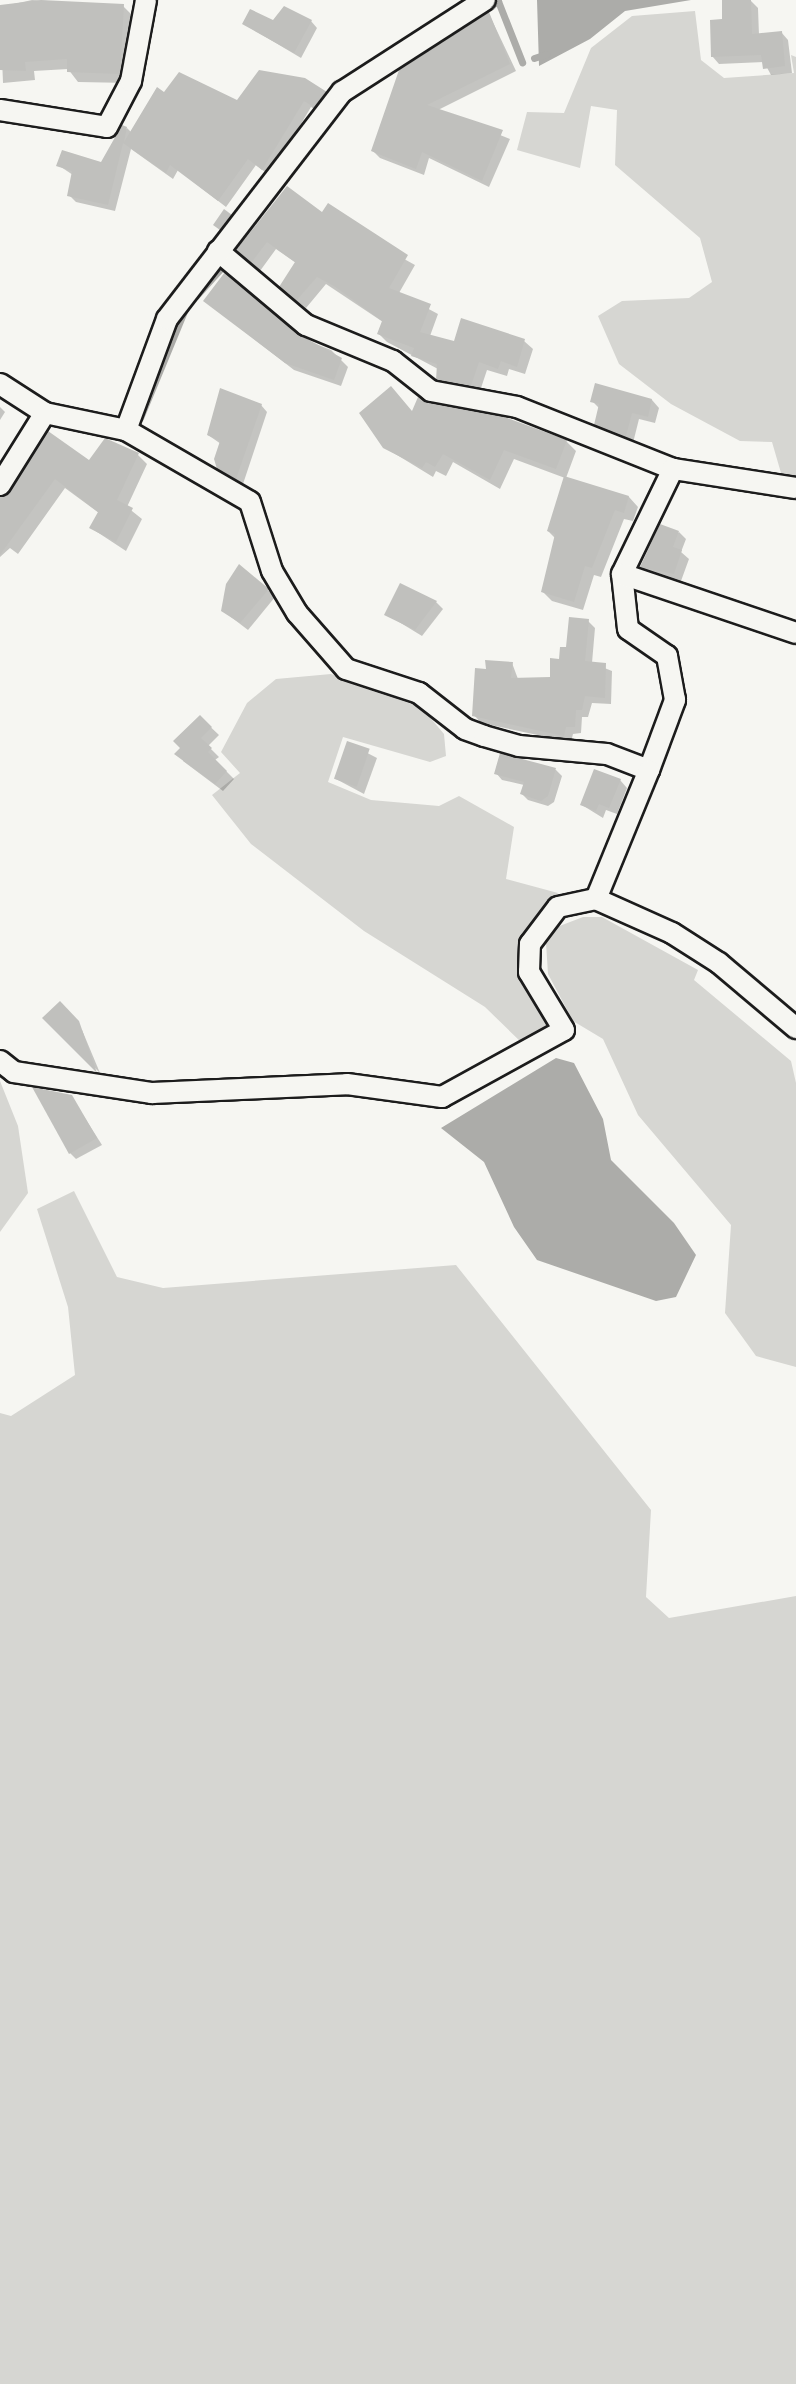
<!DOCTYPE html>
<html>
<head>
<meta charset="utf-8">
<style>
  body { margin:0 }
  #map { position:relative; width:796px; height:2384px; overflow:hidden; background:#f6f6f2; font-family:Dekko,sans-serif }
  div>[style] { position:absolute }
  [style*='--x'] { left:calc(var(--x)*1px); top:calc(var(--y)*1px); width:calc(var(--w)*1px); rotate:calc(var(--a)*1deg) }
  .green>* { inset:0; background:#d6d6d2 }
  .water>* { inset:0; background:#acaca9 }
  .shadow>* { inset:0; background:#0003 }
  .stream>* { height:7px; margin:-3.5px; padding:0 3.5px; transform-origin:3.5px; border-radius:3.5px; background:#acaca9 }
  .building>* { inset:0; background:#c0c0bd; transform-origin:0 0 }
  .roads { filter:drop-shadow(2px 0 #1c1c1c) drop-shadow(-2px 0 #1c1c1c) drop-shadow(0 2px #1c1c1c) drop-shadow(0 -2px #1c1c1c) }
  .street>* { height:20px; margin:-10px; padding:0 10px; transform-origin:10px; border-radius:10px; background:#f6f6f2 }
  span { translate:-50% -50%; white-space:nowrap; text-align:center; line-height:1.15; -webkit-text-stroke:4.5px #f6f6f2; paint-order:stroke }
</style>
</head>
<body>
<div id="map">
  <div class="green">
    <i style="clip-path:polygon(695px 11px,701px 60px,724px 78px,794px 73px,791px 55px,796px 57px,796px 478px,781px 473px,772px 442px,740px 441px,671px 404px,619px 364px,598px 316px,622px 301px,689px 298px,712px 282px,700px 238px,615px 165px,617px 110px,591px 106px,580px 168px,517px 150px,527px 112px,564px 113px,591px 48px,632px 16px)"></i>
    <i style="clip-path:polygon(331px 674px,422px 708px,444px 734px,446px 756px,430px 762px,343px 737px,328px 782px,371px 800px,439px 806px,459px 796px,514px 827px,506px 879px,558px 893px,519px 940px,519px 971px,550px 1028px,523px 1044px,485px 1007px,364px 931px,251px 844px,212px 795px,240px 773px,221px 752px,247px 703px,276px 679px)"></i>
    <i style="clip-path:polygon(583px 917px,602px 917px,698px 970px,694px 980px,791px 1061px,796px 1083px,796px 1367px,756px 1356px,725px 1313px,731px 1225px,638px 1115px,603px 1039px,573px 1021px,548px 974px,546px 943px,557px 927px)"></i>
    <i style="clip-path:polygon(0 1081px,18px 1126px,28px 1193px,0 1232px)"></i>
    <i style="clip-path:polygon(74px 1191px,117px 1277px,163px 1288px,456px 1265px,651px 1510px,646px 1597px,669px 1618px,796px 1596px,796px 2384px,0 2384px,0 1413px,11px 1416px,75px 1375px,68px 1307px,37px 1209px)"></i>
  </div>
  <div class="water">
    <i style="clip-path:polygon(537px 0,691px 0,625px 11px,590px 39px,539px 66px)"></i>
    <i style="clip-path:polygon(556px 1058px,574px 1063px,603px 1119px,611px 1160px,674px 1223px,696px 1255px,676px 1297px,656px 1301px,537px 1260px,514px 1227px,484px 1162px,441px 1128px)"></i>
  </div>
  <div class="shadow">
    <i style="clip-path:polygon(32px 0,123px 6px,133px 16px,129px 83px,78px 82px,68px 69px,34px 71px,35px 80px,3px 83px,0 7px)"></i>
    <i style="clip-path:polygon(750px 0,758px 8px,759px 35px,781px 32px,788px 40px,792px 73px,771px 75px,764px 62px,719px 64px,712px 56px)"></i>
    <i style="clip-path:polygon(489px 14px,516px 71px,438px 110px,510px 139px,489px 187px,429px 158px,424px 175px,380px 158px,373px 151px)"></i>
    <i style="clip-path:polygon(311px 21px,317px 28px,301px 58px,244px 24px)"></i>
    <i style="clip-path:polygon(326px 93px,333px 100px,323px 114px,311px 107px,270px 176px,256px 165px,226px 207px,178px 170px,173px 179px,131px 149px,115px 211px,76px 202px,69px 195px,73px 175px,58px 165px,102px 163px,127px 128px,131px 132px,164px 94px,238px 102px)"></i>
    <i style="clip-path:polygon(323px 214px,415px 265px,399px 293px,438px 314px,430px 336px,455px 343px,524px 341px,533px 349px,525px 374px,509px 369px,507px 376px,487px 370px,479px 394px,446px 388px,438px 379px,438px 369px,387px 342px,379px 334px,383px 322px,326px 284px,306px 308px,289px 295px,296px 263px,276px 249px,260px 271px,238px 250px)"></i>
    <i style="clip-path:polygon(231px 216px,234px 219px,224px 232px,218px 228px)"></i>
    <i style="clip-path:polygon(205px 301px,331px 350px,348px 367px,341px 386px,294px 370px)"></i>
    <i style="clip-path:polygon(596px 385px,652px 400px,659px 408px,655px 423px,639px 419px,633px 443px,604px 432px,596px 424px,600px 409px,592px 401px)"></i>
    <i style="clip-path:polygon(261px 405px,267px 412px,243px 484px,219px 468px,221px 444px,208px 435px)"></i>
    <i style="clip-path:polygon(0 407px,5px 412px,0 420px)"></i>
    <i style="clip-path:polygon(413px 413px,566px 441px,576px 451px,566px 478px,629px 497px,638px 507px,633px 521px,624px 519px,601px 577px,594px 575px,583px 610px,552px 601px,542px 591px,555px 538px,548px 531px,565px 478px,514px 459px,500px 489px,453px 462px,446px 476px,436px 471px,433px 477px,384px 447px)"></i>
    <i style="clip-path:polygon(138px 455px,147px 464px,127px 507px,142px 519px,126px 551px,91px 528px,99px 513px,65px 488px,18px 554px,10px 548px,0 557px,0 497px,90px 462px)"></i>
    <i style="clip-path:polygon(679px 532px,686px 539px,681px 552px,689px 559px,681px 581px,649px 574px,642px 567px)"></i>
    <i style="clip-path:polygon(268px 590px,275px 597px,248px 630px,223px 611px)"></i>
    <i style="clip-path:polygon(436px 602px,443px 609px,422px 636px,386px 614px)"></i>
    <i style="clip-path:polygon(588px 621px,595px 628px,592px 663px,612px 671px,611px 704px,592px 703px,588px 717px,582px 717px,581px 733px,573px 734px,571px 742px,481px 723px,474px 715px,487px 671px,512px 663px,518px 679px,551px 678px)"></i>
    <i style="clip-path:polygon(200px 717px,219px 735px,208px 746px,219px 757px,215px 760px,234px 779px,223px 791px,183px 761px,182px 748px)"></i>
    <i style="clip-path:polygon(348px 743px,377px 758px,364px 794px,336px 779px)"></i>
    <i style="clip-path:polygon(501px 755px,556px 770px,562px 776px,554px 802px,548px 806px,528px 800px,522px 794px,524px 785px,502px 780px,496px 773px)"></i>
    <i style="clip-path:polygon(620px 780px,627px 788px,617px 814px,606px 810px,603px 818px,582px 805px)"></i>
    <i style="clip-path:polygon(44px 1018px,82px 1030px,100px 1073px)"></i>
    <i style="clip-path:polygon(71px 1096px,102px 1145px,76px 1159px,70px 1153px)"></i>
  </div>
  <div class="stream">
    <i style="--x:487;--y:8;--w:13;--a:-32"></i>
    <i style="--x:498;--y:1;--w:66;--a:68.5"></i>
    <i style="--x:534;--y:58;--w:13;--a:-18"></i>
    <i style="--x:196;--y:296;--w:36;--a:-48"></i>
    <i style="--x:140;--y:418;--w:118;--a:-67.6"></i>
  </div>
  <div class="building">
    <i style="clip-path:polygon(41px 0,124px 4px,120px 74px,67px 72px,67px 59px,25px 62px,26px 71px,0 70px,0 5px)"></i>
    <i style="clip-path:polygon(722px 0,751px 0,752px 34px,782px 31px,785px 66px,763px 69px,761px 55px,711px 57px,710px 20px,722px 19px)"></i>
    <i style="clip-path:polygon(284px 6px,312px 20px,294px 53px,242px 24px,250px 9px,273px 20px)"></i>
    <i style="clip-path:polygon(489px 12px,510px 64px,427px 105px,503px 130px,482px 181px,422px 152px,416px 169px,371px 151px,399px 70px)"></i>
    <i style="clip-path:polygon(259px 70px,305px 78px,327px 92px,315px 108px,304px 101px,262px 170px,248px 159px,218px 201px,170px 165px,166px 173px,123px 143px,108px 205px,67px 196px,72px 171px,56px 166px,62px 150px,101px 162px,122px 125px,127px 127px,124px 142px,157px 87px,164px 92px,179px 72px,237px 100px)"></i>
    <i style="clip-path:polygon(287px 186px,322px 212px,328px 203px,408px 255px,389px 288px,431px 304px,420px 332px,454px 341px,461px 318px,525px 339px,517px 367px,501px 361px,498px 369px,479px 362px,471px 386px,436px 380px,437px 364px,411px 356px,414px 348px,377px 334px,382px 321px,334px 286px,317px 277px,296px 301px,279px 287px,295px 262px,267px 242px,251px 263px,236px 250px)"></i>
    <i style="clip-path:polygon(224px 209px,232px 215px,220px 230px,213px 225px)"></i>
    <i style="clip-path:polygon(225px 272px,298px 334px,342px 358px,334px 380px,285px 363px,203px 301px)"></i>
    <i style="clip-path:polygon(595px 383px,652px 399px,648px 417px,632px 413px,626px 436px,594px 425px,599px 404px,590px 402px)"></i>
    <i style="clip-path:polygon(391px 386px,412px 411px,418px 397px,502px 416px,567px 440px,556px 469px,504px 450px,490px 480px,443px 454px,435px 467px,426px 462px,422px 468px,383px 448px,359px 413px)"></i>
    <i style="clip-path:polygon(220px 388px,262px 404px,236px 479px,217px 469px,214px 459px,220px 441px,207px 435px)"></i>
    <i style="clip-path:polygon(48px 431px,89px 460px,105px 438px,139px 453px,117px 500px,133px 508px,116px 542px,89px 528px,98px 512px,55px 479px,0 555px,0 497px,10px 491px)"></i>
    <i style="clip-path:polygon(564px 476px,629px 496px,624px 513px,615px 510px,592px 568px,585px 566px,574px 602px,541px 592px,555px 534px,547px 531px)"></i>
    <i style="clip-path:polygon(660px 524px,679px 531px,673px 547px,682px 550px,674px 574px,640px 567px)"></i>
    <i style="clip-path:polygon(239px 564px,269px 589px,240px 623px,221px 611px,226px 584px)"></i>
    <i style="clip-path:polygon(400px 583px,437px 601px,415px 630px,384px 615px)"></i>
    <i style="clip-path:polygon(569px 617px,589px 619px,585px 661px,606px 663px,605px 698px,585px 696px,582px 710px,576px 710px,575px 727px,566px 727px,564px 736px,472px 716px,475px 668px,486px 669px,485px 660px,513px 662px,511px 678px,550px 677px,550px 658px,559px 659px,560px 647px,566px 647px)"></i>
    <i style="clip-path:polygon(200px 715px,212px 727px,201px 738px,212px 748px,208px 752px,227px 771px,215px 784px,174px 754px,180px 748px,173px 741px)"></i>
    <i style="left:347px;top:741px;width:24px;height:40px;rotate:19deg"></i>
    <i style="clip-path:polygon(500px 753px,556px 768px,548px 796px,541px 801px,520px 794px,524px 782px,494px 774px)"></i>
    <i style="clip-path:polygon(594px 769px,621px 779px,609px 808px,599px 804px,596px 811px,580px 805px)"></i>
    <i style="clip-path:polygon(60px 1001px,79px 1021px,97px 1073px,42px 1018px)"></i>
    <i style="clip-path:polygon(32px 1087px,72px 1095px,97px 1138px,69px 1154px)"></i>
  </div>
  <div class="roads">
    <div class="street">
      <i style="--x:0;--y:110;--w:108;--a:9"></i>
      <i style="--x:107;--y:127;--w:52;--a:-62.4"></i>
      <i style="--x:131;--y:81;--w:82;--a:-79.5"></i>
      <i style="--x:218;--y:251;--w:115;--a:40.1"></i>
      <i style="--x:306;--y:325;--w:94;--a:22.5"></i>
      <i style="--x:393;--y:361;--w:48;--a:38.3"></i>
      <i style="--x:431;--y:391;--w:87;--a:10.5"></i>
      <i style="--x:517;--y:407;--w:168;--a:21.7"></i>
      <i style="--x:673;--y:469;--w:124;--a:8.8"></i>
      <i style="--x:0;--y:384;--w:54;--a:32.8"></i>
      <i style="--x:45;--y:413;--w:83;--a:11.9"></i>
      <i style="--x:126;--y:430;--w:118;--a:-69.7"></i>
      <i style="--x:167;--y:319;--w:287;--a:-52.4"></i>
      <i style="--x:342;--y:92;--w:170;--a:-32.8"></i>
      <i style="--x:126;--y:430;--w:143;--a:30.1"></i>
      <i style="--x:250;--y:502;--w:72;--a:72.3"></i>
      <i style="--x:272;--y:571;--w:49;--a:59.2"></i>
      <i style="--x:297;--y:613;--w:74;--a:48.8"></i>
      <i style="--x:346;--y:669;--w:77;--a:18.2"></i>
      <i style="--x:419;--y:693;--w:58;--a:38"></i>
      <i style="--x:465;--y:729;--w:20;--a:20"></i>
      <i style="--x:484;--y:736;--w:36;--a:16"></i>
      <i style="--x:519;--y:746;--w:88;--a:5.2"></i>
      <i style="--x:607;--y:754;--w:45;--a:20.9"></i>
      <i style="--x:649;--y:770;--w:75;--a:-69.6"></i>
      <i style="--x:675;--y:700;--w:45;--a:-100.3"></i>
      <i style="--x:667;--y:656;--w:47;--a:-145.3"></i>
      <i style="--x:628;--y:629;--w:55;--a:-96.2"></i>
      <i style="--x:622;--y:574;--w:117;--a:-64.1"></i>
      <i style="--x:0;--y:485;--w:85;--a:-58"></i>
      <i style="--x:622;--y:574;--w:184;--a:18.7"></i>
      <i style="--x:596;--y:899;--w:139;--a:-67.7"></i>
      <i style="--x:0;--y:1061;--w:18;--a:38"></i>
      <i style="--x:14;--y:1072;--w:140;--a:8.7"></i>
      <i style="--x:152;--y:1093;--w:195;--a:-2.6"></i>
      <i style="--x:347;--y:1084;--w:96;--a:7.8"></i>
      <i style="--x:442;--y:1097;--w:139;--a:-28.8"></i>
      <i style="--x:564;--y:1030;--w:68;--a:-121.1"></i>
      <i style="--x:529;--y:972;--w:28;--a:-88"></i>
      <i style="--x:530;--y:944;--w:46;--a:-52.9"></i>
      <i style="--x:558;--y:907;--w:39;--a:-12"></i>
      <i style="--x:596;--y:899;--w:83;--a:24.1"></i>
      <i style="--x:672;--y:933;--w:56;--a:32.6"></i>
      <i style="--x:719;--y:963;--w:101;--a:40.2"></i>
    </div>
  </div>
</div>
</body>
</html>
